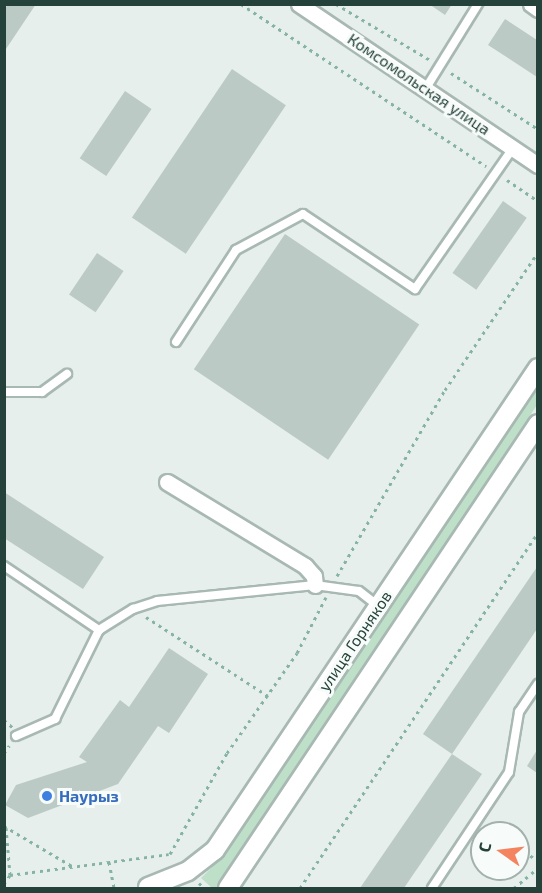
<!DOCTYPE html>
<html>
<head>
<meta charset="utf-8">
<style>
  body { margin:0 }
  #map { position:relative; width:542px; height:893px; overflow:hidden; background:#e6efeb; font-family:"Exo 2",sans-serif }
  div>[style] { position:absolute }
  [style*='--x'] { left:calc(var(--x)*1px); top:calc(var(--y)*1px); width:calc(var(--w)*1px); rotate:calc(var(--a)*1deg) }
  .green>* { inset:0; background:#bfe0c8 }
  .building>* { inset:0; background:#bbcac4; transform-origin:0 0 }
  .path>* { height:3px; margin-top:-1.5px; transform-origin:0; background:repeating-linear-gradient(90deg,#86b3a5 0 3px,transparent 0 7.5px) }
  .roads { filter:drop-shadow(2px 0 #a8b8b2) drop-shadow(-2px 0 #a8b8b2) drop-shadow(0 2px #a8b8b2) drop-shadow(0 -2px #a8b8b2) }
  .service>* { height:8px; margin:-4px; padding:0 4px; transform-origin:4px; border-radius:4px; background:#fff }
  .minor>* { height:15px; margin:-7.5px; padding:0 7.5px; transform-origin:7.5px; border-radius:7.5px; background:#fff }
  .tertiary>* { height:18px; margin:-9px; padding:0 9px; transform-origin:9px; border-radius:9px; background:#fff }
  .dots>* { width:16px; height:16px; translate:-50% -50%; box-sizing:border-box; border:3px solid #f7fbf9; border-radius:50% }
  span { translate:-50% -50%; white-space:nowrap; text-align:center; line-height:1.15; -webkit-text-stroke:6px #f7fbf9; paint-order:stroke }
  .street-label { font-size:16px; color:#24423a }
  .shop-label { font-size:16px; color:#366cbe; font-weight:700 }
  .left { translate:0 -50%; text-align:left }
  .frame { position:absolute; inset:0; border:6px solid #24423a; pointer-events:none }
  .north { position:absolute; left:470px; top:821px; width:60px; height:60px; box-sizing:border-box; background:#f7fbf9; border:2px solid #a3b1ad; border-radius:50%; rotate:284deg; font-size:16px; font-weight:700; line-height:24px; text-align:center; color:#24423a }
  .north::after { content:''; display:block; margin:auto; width:21px; height:27px; background:#f4845f; clip-path:polygon(50% 0,100% 100%,50% 72%,0 100%) }
</style>
</head>
<body>
<div id="map">
  <div class="green">
    <i style="clip-path:polygon(537px 385px,537px 405px,228px 868px,220px 888px,212px 888px,201px 878px,224px 855px)"></i>
  </div>
  <div class="building">
    <i style="clip-path:polygon(8px 4px,36px 4px,4px 52px,4px 10px)"></i>
    <i style="clip-path:polygon(429px 4px,452px 4px,445px 15px)"></i>
    <i style="clip-path:polygon(505px 19px,537px 40px,537px 77px,488px 45px)"></i>
    <i style="left:232px;top:69px;width:65px;height:179px;rotate:34deg"></i>
    <i style="left:125px;top:91px;width:32px;height:81px;rotate:34deg"></i>
    <i style="left:503px;top:201px;width:29px;height:88px;rotate:35deg"></i>
    <i style="left:285px;top:234px;width:162px;height:163px;rotate:34deg"></i>
    <i style="left:97px;top:253px;width:32px;height:50px;rotate:34deg"></i>
    <i style="clip-path:polygon(4px 492px,104px 557px,83px 589px,4px 538px)"></i>
    <i style="clip-path:polygon(537px 567px,537px 629px,452px 754px,423px 734px)"></i>
    <i style="clip-path:polygon(169px 648px,208px 674px,169px 733px,158px 726px,118px 784px,28px 818px,5px 805px,16px 785px,87px 762px,79px 757px,120px 700px,129px 707px)"></i>
    <i style="clip-path:polygon(537px 750px,537px 773px,527px 766px)"></i>
    <i style="clip-path:polygon(452px 754px,482px 774px,404px 888px,360px 888px)"></i>
  </div>
  <div class="path">
    <i style="--x:241;--y:4;--w:294;--a:33.5"></i>
    <i style="--x:336;--y:4;--w:109;--a:30.8"></i>
    <i style="--x:451;--y:73;--w:103;--a:32.8"></i>
    <i style="--x:507;--y:180;--w:37;--a:34"></i>
    <i style="--x:337;--y:576;--w:215;--a:-59.9"></i>
    <i style="--x:445;--y:390;--w:166;--a:-56"></i>
    <i style="--x:146;--y:617;--w:145;--a:32.9"></i>
    <i style="--x:4;--y:720;--w:11;--a:41"></i>
    <i style="--x:4;--y:753;--w:9;--a:-54"></i>
    <i style="--x:488;--y:825;--w:14;--a:36"></i>
    <i style="--x:4;--y:826;--w:79;--a:30.5"></i>
    <i style="--x:518;--y:847;--w:24;--a:35"></i>
    <i style="--x:170;--y:854;--w:116;--a:-60.6"></i>
    <i style="--x:227;--y:753;--w:122;--a:-55"></i>
    <i style="--x:297;--y:653;--w:63;--a:-62.6"></i>
    <i style="--x:109;--y:862;--w:26;--a:79"></i>
    <i style="--x:10;--y:875;--w:160;--a:-7.5"></i>
    <i style="--x:199;--y:883;--w:7;--a:45"></i>
    <i style="--x:4;--y:884;--w:11;--a:-56"></i>
    <i style="--x:10;--y:875;--w:48;--a:-94.8"></i>
    <i style="--x:300;--y:888;--w:428;--a:-56.2"></i>
    <i style="--x:514;--y:888;--w:31;--a:-40"></i>
  </div>
  <div class="roads">
    <div class="service">
      <i style="--x:426;--y:88;--w:99;--a:-58.2"></i>
      <i style="--x:176;--y:342;--w:110;--a:-56.9"></i>
      <i style="--x:236;--y:250;--w:76;--a:-28.2"></i>
      <i style="--x:303;--y:214;--w:135;--a:33.8"></i>
      <i style="--x:415;--y:289;--w:172;--a:-55.2"></i>
      <i style="--x:4;--y:392;--w:38;--a:0"></i>
      <i style="--x:42;--y:392;--w:31;--a:-36"></i>
      <i style="--x:4;--y:566;--w:115;--a:34"></i>
      <i style="--x:16;--y:736;--w:43;--a:-23.6"></i>
      <i style="--x:55;--y:719;--w:99;--a:-63.7"></i>
      <i style="--x:99;--y:630;--w:40;--a:-32"></i>
      <i style="--x:133;--y:609;--w:25;--a:-18"></i>
      <i style="--x:157;--y:601;--w:159;--a:-5.8"></i>
      <i style="--x:315;--y:585;--w:44;--a:7.8"></i>
      <i style="--x:359;--y:591;--w:24;--a:38"></i>
      <i style="--x:432;--y:888;--w:139;--a:-56.4"></i>
      <i style="--x:509;--y:772;--w:61;--a:-80.5"></i>
      <i style="--x:519;--y:712;--w:34;--a:-56"></i>
    </div>
    <div class="minor">
      <i style="--x:299;--y:4;--w:288;--a:34"></i>
      <i style="--x:531;--y:4;--w:9;--a:36"></i>
      <i style="--x:167;--y:482;--w:162;--a:31.3"></i>
      <i style="--x:305;--y:566;--w:13;--a:48"></i>
      <i style="--x:314;--y:576;--w:9;--a:84"></i>
    </div>
    <div class="tertiary">
      <i style="--x:148;--y:887;--w:43;--a:-21.8"></i>
      <i style="--x:188;--y:871;--w:34;--a:-38"></i>
      <i style="--x:215;--y:850;--w:580;--a:-56.17"></i>
      <i style="--x:228;--y:888;--w:558;--a:-56.25"></i>
    </div>
  </div>
  <div class="dots">
    <i style="left:47px;top:796px;background:#3f7fe0"></i>
  </div>
  <div class="street-label">
    <span style="left:419px;top:84px;rotate:34deg">Комсомольская улица</span>
    <span style="left:355px;top:641px;rotate:-56deg">улица Горняков</span>
  </div>
  <div class="shop-label">
    <span class="left" style="left:59px;top:796px">Наурыз</span>
  </div>
  <div class="frame"></div>
  <div class="north">С</div>
</div>
</body>
</html>
